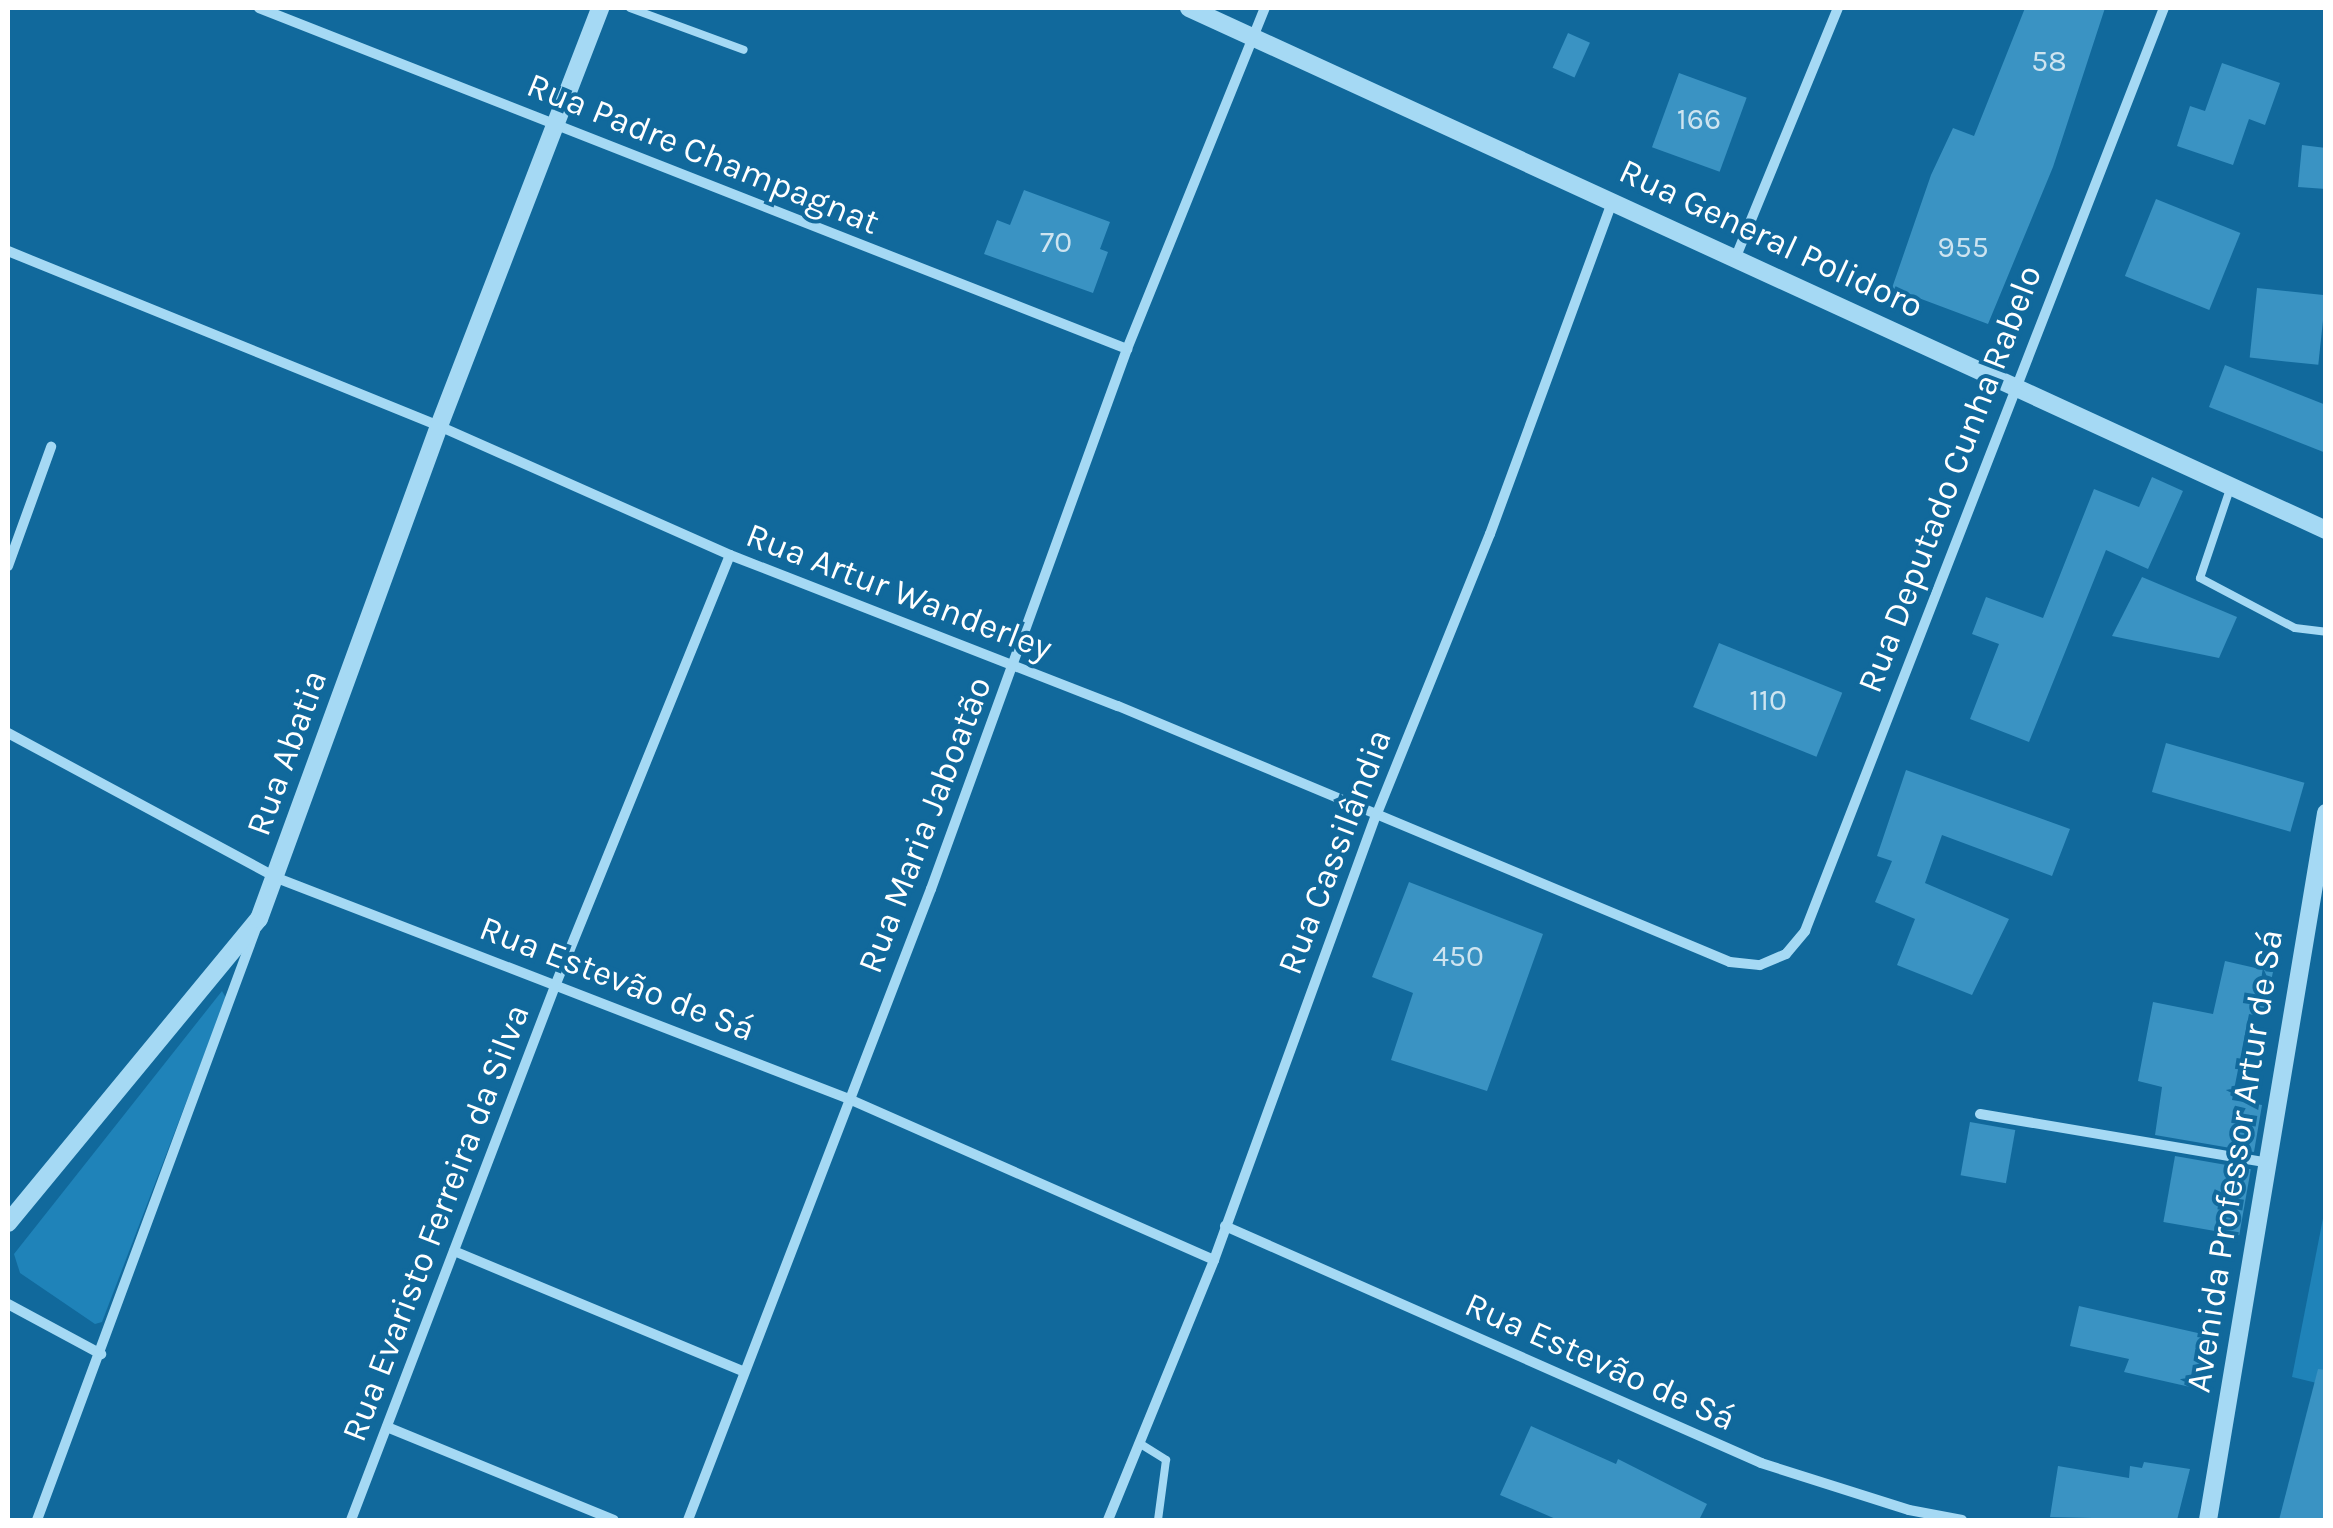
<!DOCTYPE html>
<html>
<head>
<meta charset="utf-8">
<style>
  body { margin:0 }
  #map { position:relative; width:2333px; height:1528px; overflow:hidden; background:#11699c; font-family:Karla,sans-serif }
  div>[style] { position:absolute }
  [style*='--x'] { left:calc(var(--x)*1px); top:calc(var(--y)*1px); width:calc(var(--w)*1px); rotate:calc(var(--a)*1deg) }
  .green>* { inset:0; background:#1f83b9 }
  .building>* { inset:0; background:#3a93c3; transform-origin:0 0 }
  .service>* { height:8px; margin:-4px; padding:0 4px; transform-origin:4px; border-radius:4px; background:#a5d9f4 }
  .minor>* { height:10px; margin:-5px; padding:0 5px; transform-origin:5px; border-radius:5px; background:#a5d9f4 }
  .tertiary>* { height:18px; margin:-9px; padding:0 9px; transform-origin:9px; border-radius:9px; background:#a5d9f4 }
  span { translate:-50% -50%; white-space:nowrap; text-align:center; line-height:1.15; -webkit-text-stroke:8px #11699c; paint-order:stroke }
  .number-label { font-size:30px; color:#cee4f0 }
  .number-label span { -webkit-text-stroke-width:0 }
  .street-label { font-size:35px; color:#fff }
  .frame { position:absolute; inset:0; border:10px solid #fff; pointer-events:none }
</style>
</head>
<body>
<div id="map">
  <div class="green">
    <i style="clip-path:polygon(222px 991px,226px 998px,102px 1322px,95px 1324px,20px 1273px,14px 1254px)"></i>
    <i style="clip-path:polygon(2325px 1208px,2325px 1385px,2292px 1377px)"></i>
  </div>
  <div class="building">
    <i style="clip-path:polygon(2025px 8px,2105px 8px,2053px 167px,1988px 324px,1892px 288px,1931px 175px,1953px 128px,1974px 136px)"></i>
    <i style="left:1568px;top:33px;width:24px;height:38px;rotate:24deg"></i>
    <i style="clip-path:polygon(2222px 63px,2280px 83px,2265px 125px,2249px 119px,2233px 165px,2177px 146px,2190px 106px,2205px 111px)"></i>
    <i style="left:1679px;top:73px;width:72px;height:79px;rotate:20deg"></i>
    <i style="clip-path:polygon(2302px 145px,2326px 148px,2326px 189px,2298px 187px)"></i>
    <i style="clip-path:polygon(1024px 190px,1110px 222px,1100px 249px,1108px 252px,1093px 293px,984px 254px,997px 220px,1010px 225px)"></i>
    <i style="left:2156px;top:199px;width:91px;height:83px;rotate:22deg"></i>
    <i style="left:2257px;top:288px;width:69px;height:70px;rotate:6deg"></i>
    <i style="clip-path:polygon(2225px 365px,2326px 405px,2326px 453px,2209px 407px)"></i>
    <i style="clip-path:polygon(2152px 477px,2183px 491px,2148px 569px,2106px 550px,2029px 742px,1970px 719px,1999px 644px,1972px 634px,1986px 597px,2043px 618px,2094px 489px,2139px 507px)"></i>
    <i style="clip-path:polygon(2142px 577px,2237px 617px,2219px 658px,2112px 636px)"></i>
    <i style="left:1719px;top:643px;width:133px;height:69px;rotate:22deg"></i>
    <i style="left:2166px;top:743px;width:144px;height:51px;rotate:16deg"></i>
    <i style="clip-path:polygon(1906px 770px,2070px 829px,2052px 876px,1942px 835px,1925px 883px,2009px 919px,1972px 995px,1897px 965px,1915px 919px,1875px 902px,1892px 861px,1877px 856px)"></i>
    <i style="clip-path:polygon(1409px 882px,1543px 934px,1487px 1091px,1391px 1060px,1413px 993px,1372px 977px)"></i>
    <i style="clip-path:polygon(2225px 961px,2273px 972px,2263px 1017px,2249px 1014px,2232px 1100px,2262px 1105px,2254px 1152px,2155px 1135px,2162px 1087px,2138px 1081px,2153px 1002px,2213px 1014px)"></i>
    <i style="left:1970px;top:1122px;width:46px;height:54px;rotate:10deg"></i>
    <i style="left:2175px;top:1156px;width:77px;height:67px;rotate:10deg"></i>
    <i style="clip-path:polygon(2079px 1306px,2211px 1336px,2199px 1389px,2124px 1372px,2129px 1359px,2070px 1346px)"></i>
    <i style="clip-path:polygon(2318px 1369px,2326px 1370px,2326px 1520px,2279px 1520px)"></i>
    <i style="clip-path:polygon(1531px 1426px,1616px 1464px,1618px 1459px,1707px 1504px,1699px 1520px,1558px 1520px,1500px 1495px)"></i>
    <i style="clip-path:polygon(2144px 1462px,2190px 1469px,2177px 1520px,2050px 1517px,2058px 1466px,2129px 1478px,2130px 1466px,2142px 1468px)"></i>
  </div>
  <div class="service">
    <i style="--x:630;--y:8;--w:121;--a:20.2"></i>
    <i style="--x:2231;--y:486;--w:97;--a:108.6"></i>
    <i style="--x:2200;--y:578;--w:107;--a:27.8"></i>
    <i style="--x:2295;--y:628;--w:31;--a:7"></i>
    <i style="--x:1139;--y:1443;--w:32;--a:32"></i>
    <i style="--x:1166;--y:1460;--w:61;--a:97.6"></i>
  </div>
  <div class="minor">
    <i style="--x:259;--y:8;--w:933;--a:21.45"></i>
    <i style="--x:8;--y:251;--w:465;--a:22.1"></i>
    <i style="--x:439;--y:426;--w:318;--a:23.9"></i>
    <i style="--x:730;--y:555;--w:416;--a:21.3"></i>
    <i style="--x:1118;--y:706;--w:663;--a:22.7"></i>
    <i style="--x:1730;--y:962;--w:30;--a:6"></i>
    <i style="--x:1760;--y:965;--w:28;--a:-23"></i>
    <i style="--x:1786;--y:954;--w:30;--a:-50"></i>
    <i style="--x:1805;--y:931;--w:990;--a:-68.75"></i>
    <i style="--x:1735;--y:259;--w:271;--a:-67.7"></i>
    <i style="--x:8;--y:566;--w:127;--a:-70.1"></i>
    <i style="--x:8;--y:733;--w:306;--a:28.3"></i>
    <i style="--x:277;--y:878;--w:613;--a:21.12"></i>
    <i style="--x:849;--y:1099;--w:399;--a:23.8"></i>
    <i style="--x:1980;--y:1114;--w:293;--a:9.6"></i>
    <i style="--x:1225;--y:1226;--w:586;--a:23.85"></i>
    <i style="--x:1761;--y:1463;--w:155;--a:17.6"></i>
    <i style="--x:1909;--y:1510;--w:54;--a:10.7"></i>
    <i style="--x:454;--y:1251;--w:314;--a:22.6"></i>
    <i style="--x:8;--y:1304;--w:106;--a:28.3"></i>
    <i style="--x:387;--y:1427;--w:245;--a:22.3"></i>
    <i style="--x:37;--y:1520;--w:628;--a:-69.69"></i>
    <i style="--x:351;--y:1520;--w:572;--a:-69.09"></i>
    <i style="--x:555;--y:986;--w:465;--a:-67.9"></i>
    <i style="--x:688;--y:1520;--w:676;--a:-68.94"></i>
    <i style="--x:931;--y:889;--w:574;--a:-70.05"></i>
    <i style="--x:1127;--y:349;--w:368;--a:-68"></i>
    <i style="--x:1108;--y:1520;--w:281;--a:-67.8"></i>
    <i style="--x:1214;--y:1260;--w:473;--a:-70"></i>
    <i style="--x:1376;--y:816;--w:304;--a:-68"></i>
    <i style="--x:1490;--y:534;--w:354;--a:-69.8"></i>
  </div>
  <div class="tertiary">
    <i style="--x:1189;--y:8;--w:1251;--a:24.66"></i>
    <i style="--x:8;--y:1223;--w:394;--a:-50.5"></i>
    <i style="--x:259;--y:919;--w:525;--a:-69.94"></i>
    <i style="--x:439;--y:426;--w:448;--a:-68.9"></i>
    <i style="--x:2208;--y:1520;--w:717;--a:-80.52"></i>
  </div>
  <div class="number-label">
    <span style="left:2049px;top:61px">58</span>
    <span style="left:1699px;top:119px">166</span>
    <span style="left:1056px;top:242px">70</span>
    <span style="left:1963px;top:247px">955</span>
    <span style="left:1768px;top:700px">110</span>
    <span style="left:1458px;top:956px">450</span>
  </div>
  <div class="street-label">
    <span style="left:703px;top:154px;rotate:22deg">Rua Padre Champagnat</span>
    <span style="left:1771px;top:239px;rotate:25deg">Rua General Polidoro</span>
    <span style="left:1950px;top:479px;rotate:-69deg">Rua Deputado Cunha Rabelo</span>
    <span style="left:899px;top:592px;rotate:21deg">Rua Artur Wanderley</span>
    <span style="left:287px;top:753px;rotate:-70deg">Rua Abatia</span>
    <span style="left:925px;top:825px;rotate:-69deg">Rua Maria Jaboatão</span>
    <span style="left:1335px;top:852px;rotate:-69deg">Rua Cassilândia</span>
    <span style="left:617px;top:979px;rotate:21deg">Rua Estevão de Sá</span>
    <span style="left:2235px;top:1161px;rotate:-81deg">Avenida Professor Artur de Sá</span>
    <span style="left:436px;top:1223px;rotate:-69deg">Rua Evaristo Ferreira da Silva</span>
    <span style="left:1600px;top:1362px;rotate:24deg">Rua Estevão de Sá</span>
  </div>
  <div class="frame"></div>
</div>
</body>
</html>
